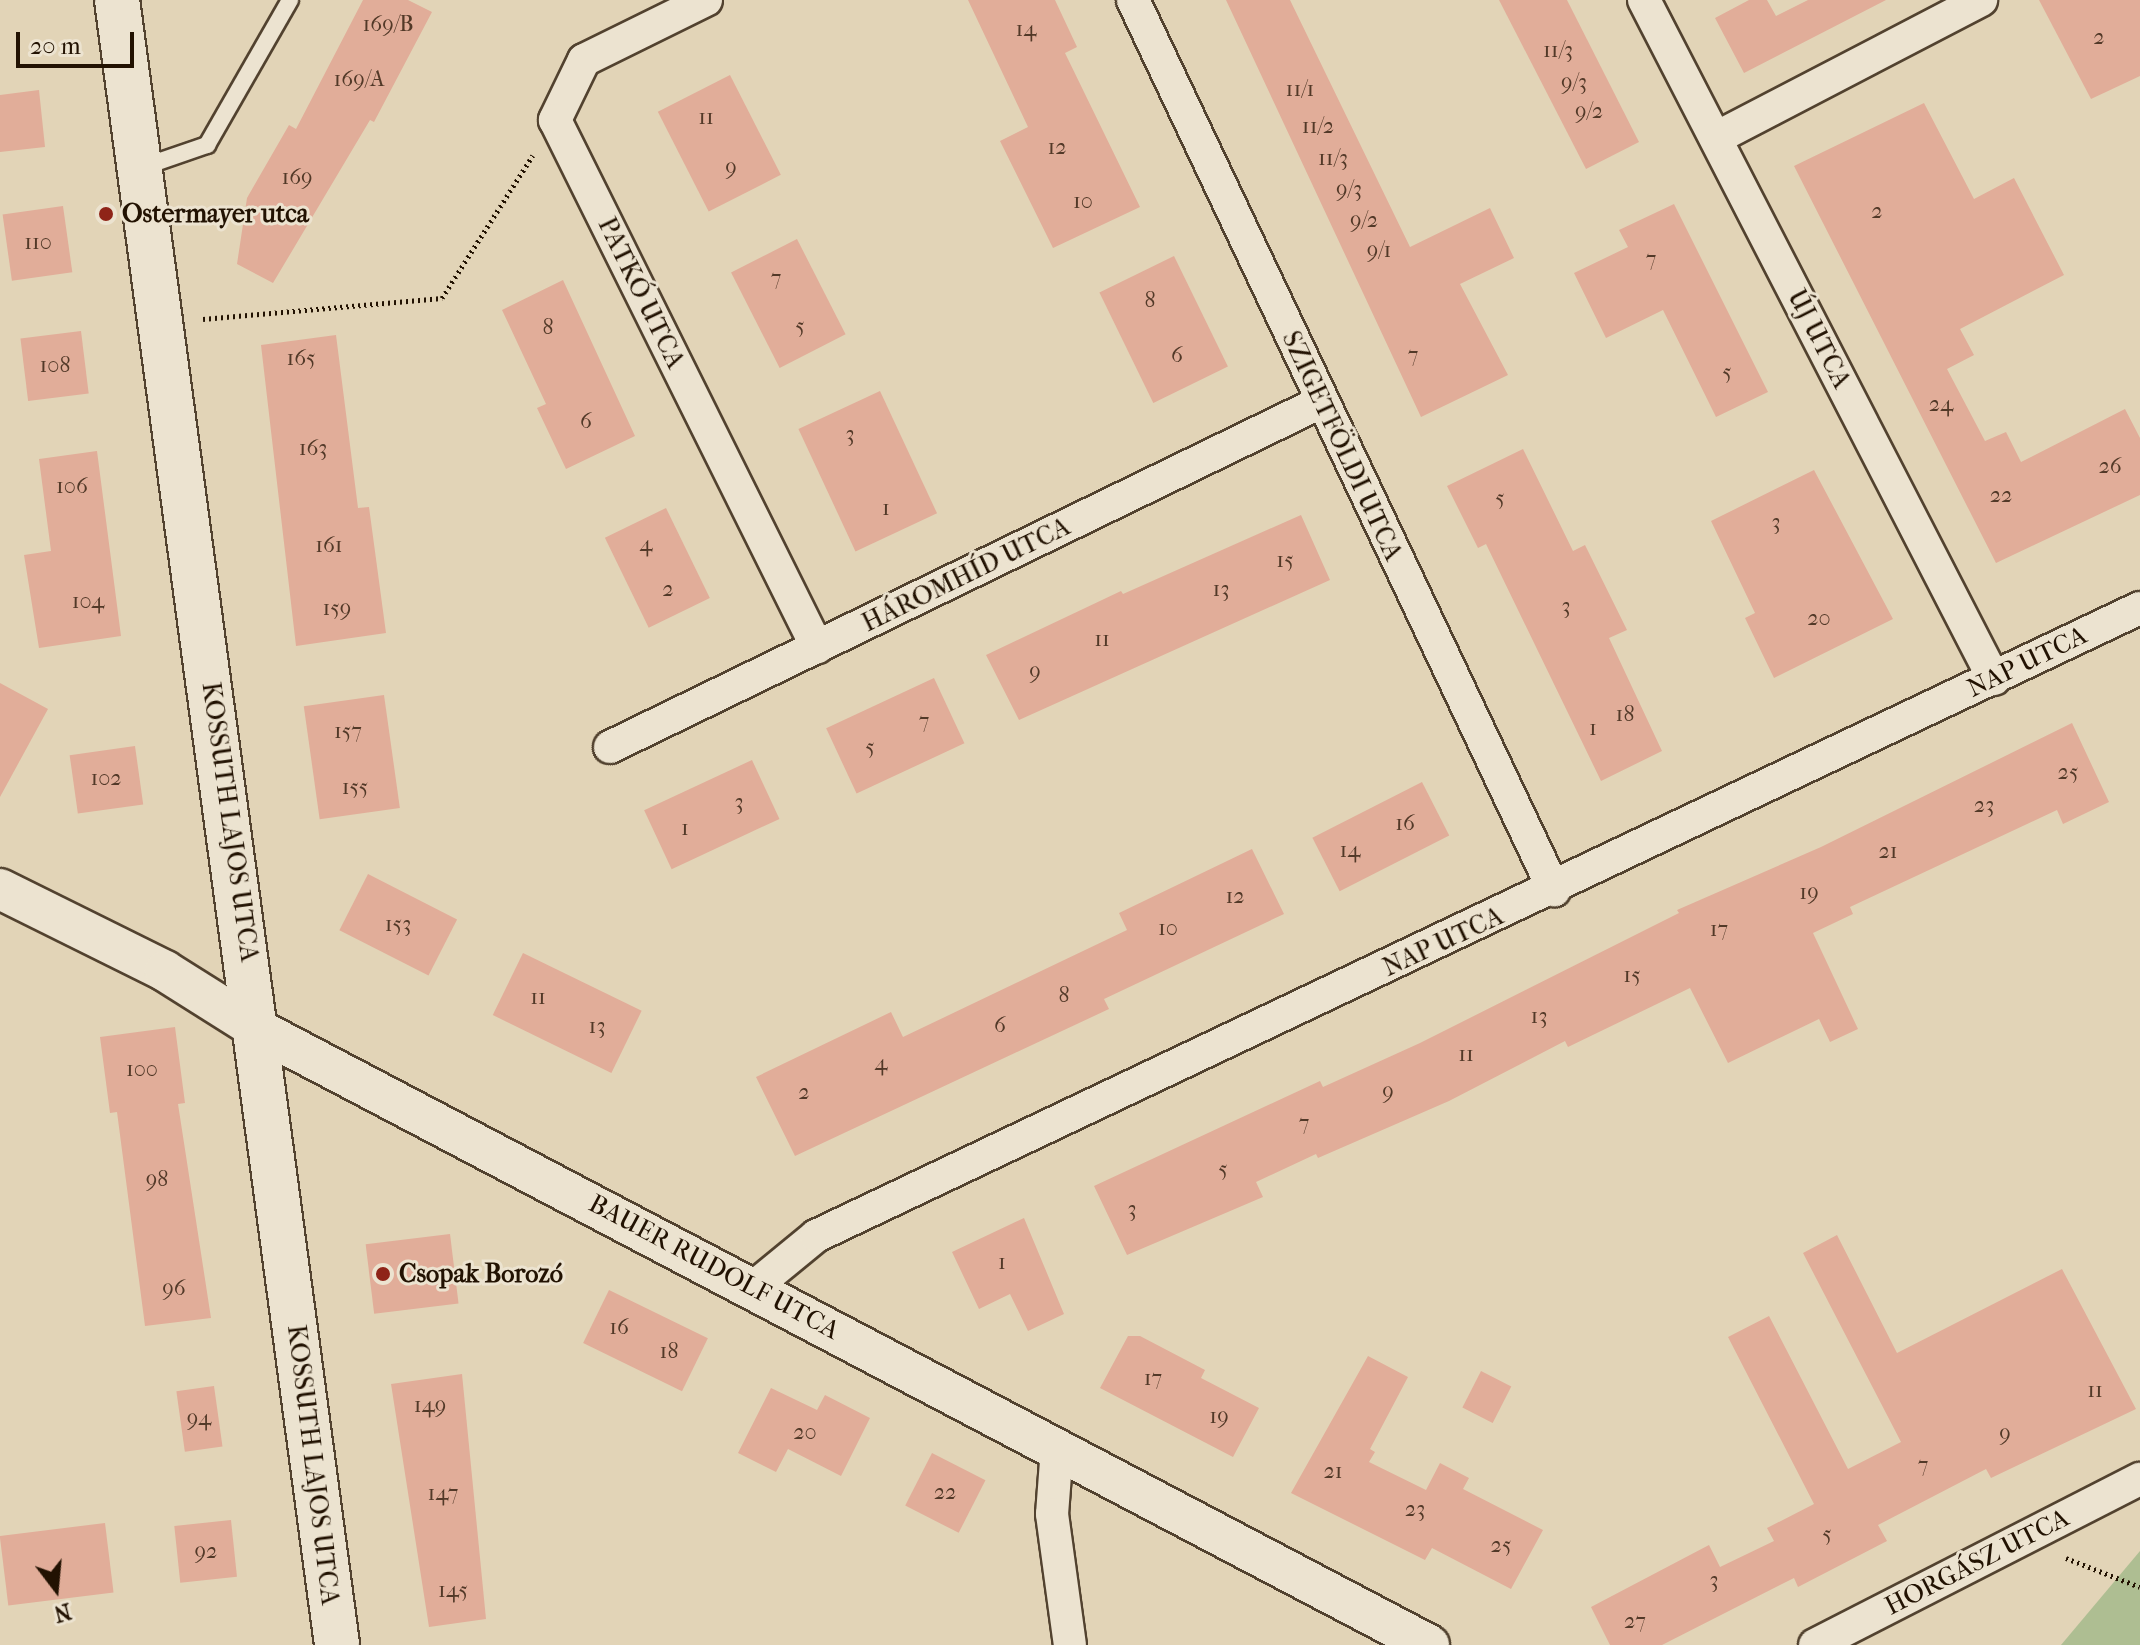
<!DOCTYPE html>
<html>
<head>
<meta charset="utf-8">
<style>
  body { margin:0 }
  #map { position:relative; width:2140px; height:1645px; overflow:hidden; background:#e2d4b7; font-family:"IM FELL French Canon",serif }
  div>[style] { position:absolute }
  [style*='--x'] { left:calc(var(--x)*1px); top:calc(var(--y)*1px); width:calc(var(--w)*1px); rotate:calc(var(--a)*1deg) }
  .green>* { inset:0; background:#aebe92 }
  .building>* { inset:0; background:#e1ad99; transform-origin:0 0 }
  .path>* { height:5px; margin-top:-2.5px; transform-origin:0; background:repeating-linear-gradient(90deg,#221202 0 2px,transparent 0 6px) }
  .roads { filter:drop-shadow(2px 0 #52422f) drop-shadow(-2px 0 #52422f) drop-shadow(0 2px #52422f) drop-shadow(0 -2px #52422f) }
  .service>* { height:16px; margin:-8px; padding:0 8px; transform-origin:8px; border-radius:8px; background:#ece3d0 }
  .minor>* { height:32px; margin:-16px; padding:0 16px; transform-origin:16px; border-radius:16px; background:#ece3d0 }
  .tertiary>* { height:40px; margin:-20px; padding:0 20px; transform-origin:20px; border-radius:20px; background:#ece3d0 }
  .secondary>* { height:44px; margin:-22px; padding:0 22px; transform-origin:22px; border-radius:22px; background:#ece3d0 }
  .dots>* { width:22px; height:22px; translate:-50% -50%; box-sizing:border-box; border:4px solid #ece3d0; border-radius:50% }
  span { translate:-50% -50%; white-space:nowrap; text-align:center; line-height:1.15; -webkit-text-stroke:6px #ece3d0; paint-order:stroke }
  .number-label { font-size:22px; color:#523928 }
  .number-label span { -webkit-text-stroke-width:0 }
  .poi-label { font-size:26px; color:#221202; font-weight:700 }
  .left { translate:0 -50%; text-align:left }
  .street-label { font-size:26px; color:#221202 }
  .north { position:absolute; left:16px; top:1549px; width:80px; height:80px; -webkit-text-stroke:6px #ece3d0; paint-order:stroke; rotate:164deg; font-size:22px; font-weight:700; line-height:32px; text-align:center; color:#221202 }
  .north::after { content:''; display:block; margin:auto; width:28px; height:36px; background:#221202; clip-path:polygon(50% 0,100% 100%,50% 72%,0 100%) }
  .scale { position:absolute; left:16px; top:32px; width:118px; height:36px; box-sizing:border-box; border:4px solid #221202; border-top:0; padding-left:10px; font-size:24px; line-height:28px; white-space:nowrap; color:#221202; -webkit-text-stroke:6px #ece3d0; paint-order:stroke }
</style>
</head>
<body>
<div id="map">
  <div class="green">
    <i style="clip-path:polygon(2140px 1551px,2140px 1645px,2061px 1645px)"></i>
  </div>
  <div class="building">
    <i style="clip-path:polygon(363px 0,408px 0,432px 12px,374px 122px,370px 120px,273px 283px,237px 264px,247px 198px,289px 125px,296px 129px)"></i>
    <i style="clip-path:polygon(968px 0,1055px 0,1077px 47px,1065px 53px,1140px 207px,1053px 248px,1000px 141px,1028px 127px)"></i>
    <i style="clip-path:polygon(1226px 0,1290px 0,1410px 247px,1490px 208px,1514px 258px,1460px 284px,1508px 375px,1421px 417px)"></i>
    <i style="clip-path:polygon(1499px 0,1567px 0,1639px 142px,1586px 169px)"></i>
    <i style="clip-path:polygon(1749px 0,1767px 0,1776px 16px,1808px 0,1886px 0,1744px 73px,1715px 18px)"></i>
    <i style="clip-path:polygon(2039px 0,2140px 0,2140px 76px,2091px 99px)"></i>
    <i style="left:730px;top:75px;width:112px;height:81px;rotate:63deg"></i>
    <i style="clip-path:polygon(39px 90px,45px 147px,0 152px,0 95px)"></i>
    <i style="clip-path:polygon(1924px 103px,1974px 199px,2014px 178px,2064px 275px,1960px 329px,1974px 355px,1947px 369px,1985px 441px,2006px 432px,2021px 462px,2125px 409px,2140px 438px,2140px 495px,1996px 563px,1794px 166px)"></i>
    <i style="clip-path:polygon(1674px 204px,1768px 392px,1716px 417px,1663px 310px,1606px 338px,1574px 273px,1628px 247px,1619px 230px)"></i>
    <i style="left:63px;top:206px;width:67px;height:61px;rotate:82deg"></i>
    <i style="left:797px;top:239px;width:107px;height:74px;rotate:63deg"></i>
    <i style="left:1174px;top:256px;width:123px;height:83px;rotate:64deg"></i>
    <i style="clip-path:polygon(563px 280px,635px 436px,566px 469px,537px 408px,546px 404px,502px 310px)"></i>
    <i style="left:81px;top:331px;width:63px;height:61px;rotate:83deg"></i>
    <i style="clip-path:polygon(336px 335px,358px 508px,369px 507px,386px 633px,296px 646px,261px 345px)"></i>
    <i style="left:880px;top:391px;width:135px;height:90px;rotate:65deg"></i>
    <i style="clip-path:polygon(1523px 449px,1573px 551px,1585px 545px,1627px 630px,1609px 638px,1662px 751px,1601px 781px,1486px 544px,1478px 548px,1447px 486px)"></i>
    <i style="clip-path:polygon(97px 451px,121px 636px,39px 648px,24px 555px,51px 551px,39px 459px)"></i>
    <i style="clip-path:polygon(1814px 470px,1893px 619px,1774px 678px,1745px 618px,1755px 613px,1711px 521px)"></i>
    <i style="left:666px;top:508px;width:100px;height:68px;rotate:64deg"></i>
    <i style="clip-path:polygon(1301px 515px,1330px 580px,1019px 720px,986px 655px,1121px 591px,1123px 594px)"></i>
    <i style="left:934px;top:678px;width:72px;height:119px;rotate:65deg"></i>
    <i style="clip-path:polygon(0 683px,48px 709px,0 797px)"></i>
    <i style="left:384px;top:695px;width:114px;height:81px;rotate:82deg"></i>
    <i style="clip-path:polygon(2072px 723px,2109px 802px,2063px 824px,2057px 810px,1850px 907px,1853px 914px,1813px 933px,1858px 1029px,1830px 1042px,1819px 1019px,1728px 1063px,1690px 988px,1568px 1047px,1565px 1041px,1449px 1101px,1318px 1158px,1316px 1154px,1256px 1182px,1263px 1197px,1127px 1255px,1094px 1186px,1320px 1081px,1323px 1087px,1420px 1043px,1679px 913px,1677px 910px,1821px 847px)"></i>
    <i style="left:135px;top:746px;width:59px;height:66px;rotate:82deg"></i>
    <i style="left:752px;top:760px;width:65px;height:119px;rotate:65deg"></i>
    <i style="left:1422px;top:782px;width:60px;height:123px;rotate:63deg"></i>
    <i style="clip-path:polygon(1252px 849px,1284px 914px,1104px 999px,1109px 1009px,795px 1156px,756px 1077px,891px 1012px,903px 1037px,1127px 930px,1119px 913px)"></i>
    <i style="left:368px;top:874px;width:100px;height:63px;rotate:27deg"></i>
    <i style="left:523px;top:953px;width:132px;height:69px;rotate:26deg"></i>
    <i style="clip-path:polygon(175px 1027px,185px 1103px,178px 1104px,211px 1318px,145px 1326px,117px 1112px,110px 1113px,100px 1037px)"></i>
    <i style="clip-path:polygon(1024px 1218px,1064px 1314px,1028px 1331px,1010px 1294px,979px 1309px,952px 1252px)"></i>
    <i style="left:450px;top:1234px;width:70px;height:85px;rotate:83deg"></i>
    <i style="clip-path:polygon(1837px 1235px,1897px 1353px,2062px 1269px,2136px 1409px,1991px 1478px,1986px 1469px,1878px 1525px,1887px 1541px,1798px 1587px,1794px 1578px,1662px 1645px,1610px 1645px,1591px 1607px,1709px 1545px,1720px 1567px,1774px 1541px,1767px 1528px,1814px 1504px,1728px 1337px,1769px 1316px,1848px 1469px,1901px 1442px,1803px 1253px)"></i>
    <i style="left:609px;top:1290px;width:110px;height:59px;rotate:26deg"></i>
    <i style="clip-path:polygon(1128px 1336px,1140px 1336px,1205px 1370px,1201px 1378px,1259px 1408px,1233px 1457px,1100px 1388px)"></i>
    <i style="clip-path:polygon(1368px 1356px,1408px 1377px,1370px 1449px,1375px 1452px,1369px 1462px,1426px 1490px,1440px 1463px,1469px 1478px,1463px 1489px,1543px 1530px,1511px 1589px,1432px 1548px,1425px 1560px,1291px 1493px)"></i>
    <i style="left:1481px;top:1371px;width:34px;height:41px;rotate:27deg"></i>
    <i style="clip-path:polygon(462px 1374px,486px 1619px,429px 1627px,391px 1384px)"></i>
    <i style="left:214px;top:1386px;width:61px;height:38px;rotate:82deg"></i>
    <i style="clip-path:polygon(771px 1388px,817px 1410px,825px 1395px,870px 1418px,841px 1476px,788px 1449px,776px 1472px,738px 1453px)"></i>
    <i style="left:932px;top:1453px;width:60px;height:59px;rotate:27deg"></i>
    <i style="left:231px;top:1520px;width:57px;height:57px;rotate:84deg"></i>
    <i style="left:105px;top:1523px;width:70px;height:106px;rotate:83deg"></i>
  </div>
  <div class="path">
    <i style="--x:203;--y:319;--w:240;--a:-5"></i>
    <i style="--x:442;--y:298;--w:169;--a:-57.5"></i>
    <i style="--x:2066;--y:1558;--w:79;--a:21.4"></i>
  </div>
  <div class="roads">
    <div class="service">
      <i style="--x:143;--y:167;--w:68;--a:-19"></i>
      <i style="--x:207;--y:145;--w:167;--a:-60.2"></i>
    </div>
    <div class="minor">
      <i style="--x:706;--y:0;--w:136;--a:153.8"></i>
      <i style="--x:584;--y:60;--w:67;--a:115.8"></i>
      <i style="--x:555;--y:120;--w:589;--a:63.57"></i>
      <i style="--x:1133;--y:0;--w:985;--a:64.68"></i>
      <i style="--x:1644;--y:0;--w:764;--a:62.73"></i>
      <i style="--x:1716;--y:138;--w:299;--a:-27.5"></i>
      <i style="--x:610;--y:747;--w:790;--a:-25.88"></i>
      <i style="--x:754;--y:1287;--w:80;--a:-39.4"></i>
      <i style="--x:816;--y:1236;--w:1465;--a:-25.38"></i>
      <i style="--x:1057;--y:1448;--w:66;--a:94.3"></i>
      <i style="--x:1052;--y:1514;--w:132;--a:82.2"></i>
      <i style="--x:1815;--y:1645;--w:365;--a:-27.1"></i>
    </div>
    <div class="tertiary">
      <i style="--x:0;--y:889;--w:184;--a:26.4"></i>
      <i style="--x:165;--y:971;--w:109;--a:32.2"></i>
      <i style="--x:257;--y:1029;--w:1324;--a:27.73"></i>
    </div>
    <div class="secondary">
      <i style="--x:117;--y:0;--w:1660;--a:82.38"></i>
    </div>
  </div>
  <div class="dots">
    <i style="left:106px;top:214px;background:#8f2418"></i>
    <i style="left:383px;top:1274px;background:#8f2418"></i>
  </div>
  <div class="number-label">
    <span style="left:388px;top:25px">169/B</span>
    <span style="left:1026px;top:30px">14</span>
    <span style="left:2099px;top:38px">2</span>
    <span style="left:1558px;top:51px">11/3</span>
    <span style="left:359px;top:80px">169/A</span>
    <span style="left:1574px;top:83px">9/3</span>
    <span style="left:1300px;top:90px">11/1</span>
    <span style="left:1589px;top:112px">9/2</span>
    <span style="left:706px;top:118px">11</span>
    <span style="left:1318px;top:127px">11/2</span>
    <span style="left:1057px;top:148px">12</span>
    <span style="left:1333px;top:159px">11/3</span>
    <span style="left:731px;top:168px">9</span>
    <span style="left:297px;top:178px">169</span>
    <span style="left:1349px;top:190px">9/3</span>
    <span style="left:1083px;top:202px">10</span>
    <span style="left:1877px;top:212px">2</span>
    <span style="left:1364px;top:221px">9/2</span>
    <span style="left:38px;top:243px">110</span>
    <span style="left:1379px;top:251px">9/1</span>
    <span style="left:1651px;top:260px">7</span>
    <span style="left:776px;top:279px">7</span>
    <span style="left:1150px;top:301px">8</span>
    <span style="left:800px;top:327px">5</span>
    <span style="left:548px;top:328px">8</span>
    <span style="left:1177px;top:356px">6</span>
    <span style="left:1413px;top:356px">7</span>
    <span style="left:301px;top:359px">165</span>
    <span style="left:55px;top:366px">108</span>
    <span style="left:1727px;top:373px">5</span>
    <span style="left:1941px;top:405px">24</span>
    <span style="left:586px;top:422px">6</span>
    <span style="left:850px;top:435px">3</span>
    <span style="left:313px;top:449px">163</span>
    <span style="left:2110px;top:467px">26</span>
    <span style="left:72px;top:487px">106</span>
    <span style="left:2001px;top:496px">22</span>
    <span style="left:1500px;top:499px">5</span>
    <span style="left:886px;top:509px">1</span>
    <span style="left:1776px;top:523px">3</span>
    <span style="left:646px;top:545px">4</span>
    <span style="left:329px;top:546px">161</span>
    <span style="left:1285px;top:561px">15</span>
    <span style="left:668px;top:590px">2</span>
    <span style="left:1221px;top:590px">13</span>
    <span style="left:88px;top:602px">104</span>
    <span style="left:1566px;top:607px">3</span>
    <span style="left:337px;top:609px">159</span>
    <span style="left:1819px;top:619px">20</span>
    <span style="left:1102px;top:640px">11</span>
    <span style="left:1035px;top:672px">9</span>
    <span style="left:1625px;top:715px">18</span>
    <span style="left:924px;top:722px">7</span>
    <span style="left:1593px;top:729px">1</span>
    <span style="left:348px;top:732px">157</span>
    <span style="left:870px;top:748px">5</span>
    <span style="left:2068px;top:773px">25</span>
    <span style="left:106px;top:779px">102</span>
    <span style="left:355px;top:788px">155</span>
    <span style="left:739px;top:803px">3</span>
    <span style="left:1984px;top:806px">23</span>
    <span style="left:1405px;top:824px">16</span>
    <span style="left:685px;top:829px">1</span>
    <span style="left:1350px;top:851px">14</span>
    <span style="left:1888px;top:852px">21</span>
    <span style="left:1809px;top:893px">19</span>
    <span style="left:1235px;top:897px">12</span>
    <span style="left:398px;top:925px">153</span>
    <span style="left:1168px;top:929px">10</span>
    <span style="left:1719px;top:930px">17</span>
    <span style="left:1632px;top:976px">15</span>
    <span style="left:1064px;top:996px">8</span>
    <span style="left:538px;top:998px">11</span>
    <span style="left:1539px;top:1017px">13</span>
    <span style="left:1000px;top:1026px">6</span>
    <span style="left:597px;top:1027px">13</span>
    <span style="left:1466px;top:1055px">11</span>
    <span style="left:881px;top:1064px">4</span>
    <span style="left:142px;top:1070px">100</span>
    <span style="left:1388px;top:1092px">9</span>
    <span style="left:804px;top:1093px">2</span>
    <span style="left:1304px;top:1124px">7</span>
    <span style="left:1223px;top:1170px">5</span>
    <span style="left:157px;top:1180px">98</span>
    <span style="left:1132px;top:1210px">3</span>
    <span style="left:1002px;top:1263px">1</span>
    <span style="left:174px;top:1289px">96</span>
    <span style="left:619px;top:1328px">16</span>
    <span style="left:669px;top:1352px">18</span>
    <span style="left:1153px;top:1379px">17</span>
    <span style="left:2095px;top:1391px">11</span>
    <span style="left:430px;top:1406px">149</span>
    <span style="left:1219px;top:1417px">19</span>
    <span style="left:199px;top:1419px">94</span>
    <span style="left:805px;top:1433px">20</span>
    <span style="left:2005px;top:1434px">9</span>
    <span style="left:1923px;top:1466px">7</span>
    <span style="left:1333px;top:1472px">21</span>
    <span style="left:945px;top:1493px">22</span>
    <span style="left:443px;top:1494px">147</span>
    <span style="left:1415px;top:1510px">23</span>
    <span style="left:1827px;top:1535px">5</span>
    <span style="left:1501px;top:1546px">25</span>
    <span style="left:206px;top:1552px">92</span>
    <span style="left:1714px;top:1581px">3</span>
    <span style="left:453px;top:1591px">145</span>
    <span style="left:1635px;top:1622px">27</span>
  </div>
  <div class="poi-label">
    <span class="left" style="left:122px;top:214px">Ostermayer utca</span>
    <span class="left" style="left:399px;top:1274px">Csopak Borozó</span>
  </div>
  <div class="street-label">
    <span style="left:641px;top:293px;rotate:64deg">PATKÓ UTCA</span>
    <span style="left:1819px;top:339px;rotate:63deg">ÚJ UTCA</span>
    <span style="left:1342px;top:446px;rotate:65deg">SZIGETFÖLDI UTCA</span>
    <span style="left:966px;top:575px;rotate:-26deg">HÁROMHÍD UTCA</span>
    <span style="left:2027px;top:662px;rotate:-26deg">NAP UTCA</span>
    <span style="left:230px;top:822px;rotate:82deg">KOSSUTH LAJOS UTCA</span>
    <span style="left:1443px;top:942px;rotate:-25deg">NAP UTCA</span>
    <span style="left:714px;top:1267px;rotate:28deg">BAUER RUDOLF UTCA</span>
    <span style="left:313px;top:1465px;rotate:83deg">KOSSUTH LAJOS UTCA</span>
    <span style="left:1977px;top:1562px;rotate:-27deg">HORGÁSZ UTCA</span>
  </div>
  <div class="north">N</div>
  <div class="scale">20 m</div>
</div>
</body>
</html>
